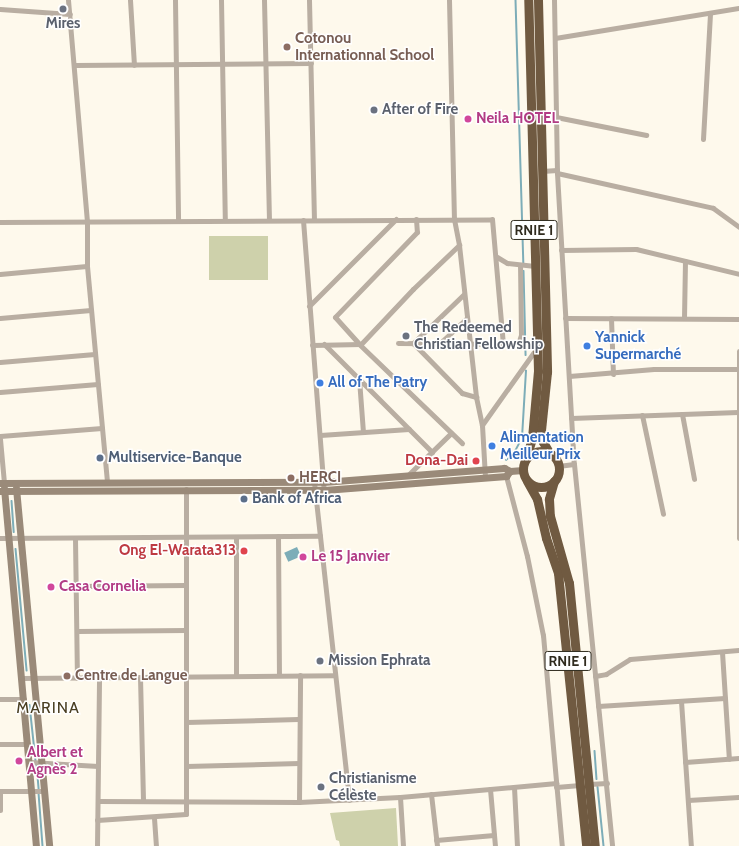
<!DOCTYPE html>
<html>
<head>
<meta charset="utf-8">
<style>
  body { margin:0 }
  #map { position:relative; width:739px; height:846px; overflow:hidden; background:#fef9ec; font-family:Cabin,sans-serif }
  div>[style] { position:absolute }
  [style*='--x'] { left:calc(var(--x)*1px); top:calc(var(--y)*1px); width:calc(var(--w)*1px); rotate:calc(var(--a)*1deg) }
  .green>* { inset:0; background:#ced1ab; transform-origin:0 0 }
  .water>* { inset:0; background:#7dadb8; transform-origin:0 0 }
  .stream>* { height:1.5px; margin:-0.75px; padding:0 0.75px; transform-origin:0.75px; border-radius:0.75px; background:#7dadb8 }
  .street>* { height:5px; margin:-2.5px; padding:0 2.5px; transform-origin:2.5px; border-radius:2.5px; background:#b9aea2 }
  .secondary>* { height:7px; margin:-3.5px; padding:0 3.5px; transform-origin:3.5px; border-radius:3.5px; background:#9a8a79 }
  .highway>* { height:9px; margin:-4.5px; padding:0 4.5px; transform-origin:4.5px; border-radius:4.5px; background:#705a41 }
  .highway>.ring { margin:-4.5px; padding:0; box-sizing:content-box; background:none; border:9px solid #705a41; border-radius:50% }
  .dots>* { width:11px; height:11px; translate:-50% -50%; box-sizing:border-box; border:2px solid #fff; border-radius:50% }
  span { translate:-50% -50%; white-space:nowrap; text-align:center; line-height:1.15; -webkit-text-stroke:3px #fff; paint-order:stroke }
  .shield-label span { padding:1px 3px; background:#fff; border:1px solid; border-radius:3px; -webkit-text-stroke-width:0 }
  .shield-label { font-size:14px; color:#302b1e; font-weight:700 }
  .worship-label { font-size:15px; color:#5b616d; font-weight:700 }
  .left { translate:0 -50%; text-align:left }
  .education-label { font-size:15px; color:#785e54; font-weight:700 }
  .hotel-label { font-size:15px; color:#b23c85; font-weight:700 }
  .shop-label { font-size:15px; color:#366cbe; font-weight:700 }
  .service-label { font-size:15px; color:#4e5e75; font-weight:700 }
  .health-label { font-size:15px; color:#be3a42; font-weight:700 }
  .right { translate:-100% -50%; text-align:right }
  .neighbourhood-label { font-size:16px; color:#493e21; letter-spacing:1px }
</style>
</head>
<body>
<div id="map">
  <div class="green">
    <i style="left:268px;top:236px;width:44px;height:59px;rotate:90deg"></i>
    <i style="clip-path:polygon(396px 808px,398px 846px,340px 846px,339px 841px,336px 840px,330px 813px)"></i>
  </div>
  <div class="water">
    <i style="left:297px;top:547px;width:10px;height:14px;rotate:66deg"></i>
  </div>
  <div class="stream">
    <i style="--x:516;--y:0;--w:263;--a:88.3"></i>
    <i style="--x:524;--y:271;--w:84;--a:88.6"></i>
    <i style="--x:506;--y:460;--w:9;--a:-36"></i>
    <i style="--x:513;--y:455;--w:19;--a:-62"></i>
    <i style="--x:522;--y:438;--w:67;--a:-86.6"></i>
    <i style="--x:12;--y:501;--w:31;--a:86"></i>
    <i style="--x:16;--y:549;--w:122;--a:84.8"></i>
    <i style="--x:30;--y:705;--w:56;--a:83.9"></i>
    <i style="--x:595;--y:751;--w:28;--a:86"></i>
    <i style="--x:37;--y:765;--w:24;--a:85"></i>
    <i style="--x:598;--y:787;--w:59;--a:84.2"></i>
    <i style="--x:39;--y:793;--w:53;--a:85.7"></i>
  </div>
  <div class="street">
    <i style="--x:68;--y:0;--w:222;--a:85.1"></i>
    <i style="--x:87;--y:221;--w:45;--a:90"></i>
    <i style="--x:87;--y:266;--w:217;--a:84.7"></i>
    <i style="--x:130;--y:0;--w:65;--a:86.5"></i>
    <i style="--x:175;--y:0;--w:221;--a:89.2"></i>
    <i style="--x:221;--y:0;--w:220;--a:89"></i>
    <i style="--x:264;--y:0;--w:220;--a:88.7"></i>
    <i style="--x:309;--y:0;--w:220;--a:88.7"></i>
    <i style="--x:449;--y:0;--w:219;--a:88.7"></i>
    <i style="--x:454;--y:219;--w:26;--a:79"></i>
    <i style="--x:459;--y:245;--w:153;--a:83.6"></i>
    <i style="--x:476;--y:397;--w:29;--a:78"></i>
    <i style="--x:482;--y:425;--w:52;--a:86.7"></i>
    <i style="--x:554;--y:0;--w:173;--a:89"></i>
    <i style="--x:557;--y:173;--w:291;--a:86.7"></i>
    <i style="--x:574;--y:464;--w:384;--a:84.3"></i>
    <i style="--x:0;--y:9;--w:70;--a:4.1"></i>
    <i style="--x:555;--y:38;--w:186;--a:-9.3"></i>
    <i style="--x:75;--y:65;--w:236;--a:-0.5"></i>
    <i style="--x:556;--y:117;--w:92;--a:11.3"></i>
    <i style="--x:703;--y:139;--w:126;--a:-86.8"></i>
    <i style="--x:542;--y:171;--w:15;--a:-4"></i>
    <i style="--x:557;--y:173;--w:160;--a:12.6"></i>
    <i style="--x:713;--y:208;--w:32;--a:36"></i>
    <i style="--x:416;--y:219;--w:13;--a:86"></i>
    <i style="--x:417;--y:232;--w:118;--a:134"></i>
    <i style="--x:335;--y:317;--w:36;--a:48"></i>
    <i style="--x:359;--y:344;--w:143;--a:43.9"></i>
    <i style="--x:303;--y:220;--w:271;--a:85.6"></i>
    <i style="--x:0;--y:222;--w:492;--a:-0.3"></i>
    <i style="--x:492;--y:219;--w:127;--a:85"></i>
    <i style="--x:561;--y:250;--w:75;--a:-0.8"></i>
    <i style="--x:636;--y:249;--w:106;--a:13.6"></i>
    <i style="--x:497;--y:257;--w:12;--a:31"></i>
    <i style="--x:507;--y:263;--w:28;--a:6"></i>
    <i style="--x:0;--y:274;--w:87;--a:-5.3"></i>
    <i style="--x:464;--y:294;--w:71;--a:136.1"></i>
    <i style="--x:413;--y:343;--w:70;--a:45.6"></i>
    <i style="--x:462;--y:393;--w:15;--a:16"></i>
    <i style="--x:309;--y:306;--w:123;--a:-45"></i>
    <i style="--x:0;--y:318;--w:91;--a:-5"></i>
    <i style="--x:565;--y:318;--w:174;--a:0.3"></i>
    <i style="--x:611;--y:318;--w:56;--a:88"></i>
    <i style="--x:684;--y:318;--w:57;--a:-89"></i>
    <i style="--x:398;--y:343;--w:120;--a:0.5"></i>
    <i style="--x:518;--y:344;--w:9;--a:-72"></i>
    <i style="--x:521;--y:335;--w:69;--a:-90.8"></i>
    <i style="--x:324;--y:344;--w:153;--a:45"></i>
    <i style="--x:439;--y:344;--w:37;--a:-43"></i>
    <i style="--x:312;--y:345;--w:49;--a:-1.2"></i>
    <i style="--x:361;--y:344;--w:76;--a:-46.6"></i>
    <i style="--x:413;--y:289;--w:64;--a:-43.7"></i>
    <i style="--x:739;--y:351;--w:187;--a:90"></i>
    <i style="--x:0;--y:362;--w:95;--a:-4.8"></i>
    <i style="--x:569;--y:376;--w:85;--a:-4.7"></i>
    <i style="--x:654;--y:369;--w:84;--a:0"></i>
    <i style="--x:359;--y:379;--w:53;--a:85.7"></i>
    <i style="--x:0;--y:392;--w:98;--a:-4.7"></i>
    <i style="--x:682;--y:414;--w:66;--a:79.5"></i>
    <i style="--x:642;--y:415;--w:101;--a:78"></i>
    <i style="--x:571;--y:418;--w:167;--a:-2.1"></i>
    <i style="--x:482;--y:425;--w:93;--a:-54.6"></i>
    <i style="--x:320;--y:435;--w:89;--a:-3.9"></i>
    <i style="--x:0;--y:436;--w:102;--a:-4.5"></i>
    <i style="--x:0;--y:439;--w:44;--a:84.8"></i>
    <i style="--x:558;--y:466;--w:16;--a:-7"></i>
    <i style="--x:408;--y:475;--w:60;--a:-44.3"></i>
    <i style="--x:506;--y:476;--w:83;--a:75.3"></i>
    <i style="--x:527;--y:556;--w:81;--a:78.6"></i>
    <i style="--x:543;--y:635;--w:212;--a:84.9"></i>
    <i style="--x:314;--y:482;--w:320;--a:83.7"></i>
    <i style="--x:278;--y:536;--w:139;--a:89.6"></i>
    <i style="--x:236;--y:537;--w:138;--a:90"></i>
    <i style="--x:0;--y:538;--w:320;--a:-0.4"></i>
    <i style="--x:75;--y:538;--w:140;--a:89.2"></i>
    <i style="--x:76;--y:586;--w:110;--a:-0.5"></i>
    <i style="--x:77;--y:631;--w:109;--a:-0.5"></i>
    <i style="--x:722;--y:652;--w:107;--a:86.3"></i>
    <i style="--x:595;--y:676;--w:11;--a:-10"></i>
    <i style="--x:606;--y:674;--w:28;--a:-32"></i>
    <i style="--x:630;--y:659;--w:109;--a:-4.7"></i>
    <i style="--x:140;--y:677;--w:123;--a:88.6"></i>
    <i style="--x:22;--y:678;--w:313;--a:-0.5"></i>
    <i style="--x:0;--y:699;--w:24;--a:0"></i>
    <i style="--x:681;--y:701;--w:145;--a:86.1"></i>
    <i style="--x:598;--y:706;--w:127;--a:-3.6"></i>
    <i style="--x:186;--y:722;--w:112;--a:-1.5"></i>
    <i style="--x:0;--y:744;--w:28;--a:0"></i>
    <i style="--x:30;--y:762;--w:68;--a:3.4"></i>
    <i style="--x:685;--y:762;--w:54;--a:-4.2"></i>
    <i style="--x:186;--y:766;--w:113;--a:-1.5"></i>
    <i style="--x:589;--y:784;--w:18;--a:-3"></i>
    <i style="--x:514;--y:787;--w:59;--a:87.1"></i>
    <i style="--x:556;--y:787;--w:24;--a:-5"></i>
    <i style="--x:490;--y:789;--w:57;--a:85"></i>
    <i style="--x:0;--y:791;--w:44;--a:0"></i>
    <i style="--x:431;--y:794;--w:52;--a:83.4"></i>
    <i style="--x:400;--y:797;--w:49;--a:86.5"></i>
    <i style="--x:688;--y:800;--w:51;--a:-3.4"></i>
    <i style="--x:98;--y:801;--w:201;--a:0.3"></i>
    <i style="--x:299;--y:802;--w:101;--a:-2.8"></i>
    <i style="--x:400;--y:797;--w:157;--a:-5.1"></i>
    <i style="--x:299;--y:802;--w:127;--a:-89.5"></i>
    <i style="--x:0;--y:810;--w:19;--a:-90"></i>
    <i style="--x:154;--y:818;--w:28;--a:86"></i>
    <i style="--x:97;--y:820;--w:89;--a:-3.9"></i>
    <i style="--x:186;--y:814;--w:325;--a:-90"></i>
    <i style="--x:436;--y:840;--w:58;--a:-4.9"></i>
    <i style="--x:97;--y:846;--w:169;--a:-89.3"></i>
  </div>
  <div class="secondary">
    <i style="--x:0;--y:483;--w:323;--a:-0.2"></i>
    <i style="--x:323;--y:482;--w:182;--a:-4.4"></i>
    <i style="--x:504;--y:468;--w:7;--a:27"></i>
    <i style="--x:510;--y:471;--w:13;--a:-4"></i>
    <i style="--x:4;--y:488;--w:359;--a:84.9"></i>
    <i style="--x:16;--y:488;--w:360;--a:84.7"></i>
    <i style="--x:0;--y:491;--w:324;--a:-0.2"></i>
    <i style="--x:324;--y:490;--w:183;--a:-4.4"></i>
    <i style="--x:506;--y:476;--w:6;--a:-51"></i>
  </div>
  <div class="highway">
    <i style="--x:538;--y:0;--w:372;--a:88.6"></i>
    <i style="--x:547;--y:372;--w:58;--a:95.9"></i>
    <i style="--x:541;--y:430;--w:12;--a:81"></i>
    <i style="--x:543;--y:442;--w:14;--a:60"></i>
    <i class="ring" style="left:523px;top:451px;width:27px;height:27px"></i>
    <i style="--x:526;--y:458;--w:21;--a:-73"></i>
    <i style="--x:532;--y:438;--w:67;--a:-84.9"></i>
    <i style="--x:538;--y:371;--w:371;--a:-91.5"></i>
    <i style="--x:527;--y:481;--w:21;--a:61"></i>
    <i style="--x:537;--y:499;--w:40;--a:77"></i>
    <i style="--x:546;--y:538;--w:37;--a:71"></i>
    <i style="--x:558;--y:573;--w:274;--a:84.1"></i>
    <i style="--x:554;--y:481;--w:19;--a:106"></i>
    <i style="--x:549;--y:499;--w:17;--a:87"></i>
    <i style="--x:550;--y:516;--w:70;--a:74.2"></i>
    <i style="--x:569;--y:583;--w:264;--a:84.4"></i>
  </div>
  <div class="dots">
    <i style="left:63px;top:9px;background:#6b7280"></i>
    <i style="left:287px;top:47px;background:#8d6e63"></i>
    <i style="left:374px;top:110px;background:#6b7280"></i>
    <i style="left:468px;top:119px;background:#d1479c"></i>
    <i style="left:406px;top:336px;background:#6b7280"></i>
    <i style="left:587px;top:346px;background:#3f7fe0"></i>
    <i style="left:320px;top:383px;background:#3f7fe0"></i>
    <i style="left:492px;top:446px;background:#3f7fe0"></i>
    <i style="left:100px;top:458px;background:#5c6f8a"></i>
    <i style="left:476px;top:461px;background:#e0444e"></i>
    <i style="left:291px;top:478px;background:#8d6e63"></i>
    <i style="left:244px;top:499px;background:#5c6f8a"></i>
    <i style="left:244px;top:551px;background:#e0444e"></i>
    <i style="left:303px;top:557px;background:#d1479c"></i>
    <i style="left:51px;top:587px;background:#d1479c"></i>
    <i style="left:320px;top:661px;background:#6b7280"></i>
    <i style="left:67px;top:676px;background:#8d6e63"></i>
    <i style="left:19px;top:761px;background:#d1479c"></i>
    <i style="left:321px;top:787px;background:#6b7280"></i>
  </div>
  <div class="shield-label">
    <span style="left:534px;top:230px">RNIE 1</span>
    <span style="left:568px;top:661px">RNIE 1</span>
  </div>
  <div class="worship-label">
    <span style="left:63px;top:24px">Mires</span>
    <span class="left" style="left:382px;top:110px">After of Fire</span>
    <span class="left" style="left:414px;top:336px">The Redeemed<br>Christian Fellowship</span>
    <span class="left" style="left:328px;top:661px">Mission Ephrata</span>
    <span class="left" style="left:329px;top:787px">Christianisme<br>Célèste</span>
  </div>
  <div class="education-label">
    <span class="left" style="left:295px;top:47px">Cotonou<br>Internationnal School</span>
    <span class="left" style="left:299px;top:478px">HERCI</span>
    <span class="left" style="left:75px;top:676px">Centre de Langue</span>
  </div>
  <div class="hotel-label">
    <span class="left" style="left:476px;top:119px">Neila HOTEL</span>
    <span class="left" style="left:311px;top:557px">Le 15 Janvier</span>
    <span class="left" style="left:59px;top:587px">Casa Cornelia</span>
    <span class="left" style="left:27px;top:761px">Albert et<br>Agnès 2</span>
  </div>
  <div class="shop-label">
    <span class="left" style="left:595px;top:346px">Yannick<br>Supermarché</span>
    <span class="left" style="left:328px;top:383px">All of The Patry</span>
    <span class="left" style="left:500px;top:446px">Alimentation<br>Meilleur Prix</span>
  </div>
  <div class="service-label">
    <span class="left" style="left:108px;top:458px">Multiservice-Banque</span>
    <span class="left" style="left:252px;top:499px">Bank of Africa</span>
  </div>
  <div class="health-label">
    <span class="right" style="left:468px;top:461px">Dona-Dai</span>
    <span class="right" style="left:236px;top:551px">Ong El-Warata313</span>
  </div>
  <div class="neighbourhood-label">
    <span style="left:48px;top:708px">MARINA</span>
  </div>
</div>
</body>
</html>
